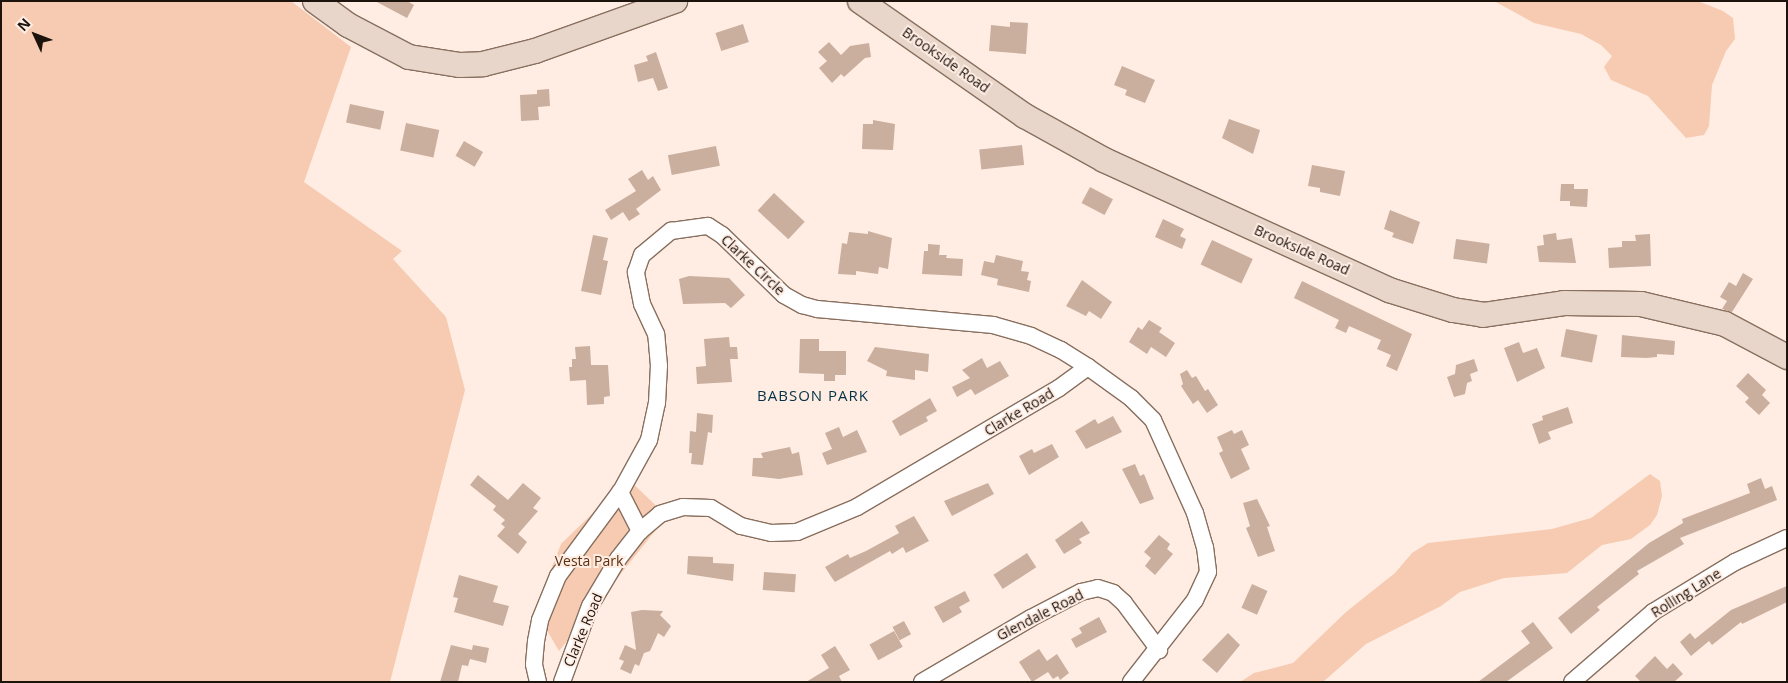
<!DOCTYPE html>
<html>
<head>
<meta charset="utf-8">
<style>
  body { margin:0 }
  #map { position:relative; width:1788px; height:683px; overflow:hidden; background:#ffede3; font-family:"Open Sans",sans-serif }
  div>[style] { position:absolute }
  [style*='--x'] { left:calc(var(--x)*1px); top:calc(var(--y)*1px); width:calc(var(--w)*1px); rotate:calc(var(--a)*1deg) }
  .green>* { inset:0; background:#f6cbb1 }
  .building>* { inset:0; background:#caae9e; transform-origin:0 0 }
  .roads { filter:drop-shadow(1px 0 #886f5f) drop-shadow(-1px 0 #886f5f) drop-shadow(0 1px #886f5f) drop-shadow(0 -1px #886f5f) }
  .street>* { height:16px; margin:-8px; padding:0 8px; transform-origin:8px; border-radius:8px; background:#fff }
  .secondary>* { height:24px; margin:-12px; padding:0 12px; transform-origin:12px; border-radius:12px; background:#e8d6ca }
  span { translate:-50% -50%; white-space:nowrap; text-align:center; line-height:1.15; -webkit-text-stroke:4px #ffede3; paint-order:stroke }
  .street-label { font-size:14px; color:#1c130d }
  .park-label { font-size:14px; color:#5b3011 }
  .neighbourhood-label { font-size:15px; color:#023247; letter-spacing:1px }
  .frame { position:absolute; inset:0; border:2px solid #1c130d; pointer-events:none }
  .north { position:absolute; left:10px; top:10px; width:50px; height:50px; -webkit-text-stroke:4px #ffede3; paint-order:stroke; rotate:313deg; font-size:14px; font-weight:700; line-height:20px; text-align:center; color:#1c130d }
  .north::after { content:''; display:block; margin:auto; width:18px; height:22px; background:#1c130d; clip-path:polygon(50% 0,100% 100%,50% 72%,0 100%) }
</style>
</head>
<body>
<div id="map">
  <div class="green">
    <i style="clip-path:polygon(1px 1px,291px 1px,351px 47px,304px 182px,402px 251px,393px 259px,446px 317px,465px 390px,390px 682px,1px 682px)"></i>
    <i style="clip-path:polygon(1494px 1px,1698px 1px,1723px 11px,1733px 18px,1735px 39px,1726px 51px,1712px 85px,1709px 126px,1704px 135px,1686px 138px,1648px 96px,1611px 80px,1604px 67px,1612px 56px,1601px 45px,1581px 34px,1534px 23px)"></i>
    <i style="clip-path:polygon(1650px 474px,1660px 481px,1662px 496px,1657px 515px,1650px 525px,1631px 539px,1602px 545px,1567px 573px,1504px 578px,1460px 592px,1441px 606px,1366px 644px,1323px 682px,1240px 682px,1254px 673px,1293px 663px,1346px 612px,1395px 573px,1412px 553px,1428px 543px,1552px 529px,1591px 518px)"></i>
    <i style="clip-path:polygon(628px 479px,667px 516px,559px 651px,535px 610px,561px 544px)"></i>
  </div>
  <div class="building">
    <i style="clip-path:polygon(375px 1px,407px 1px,414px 5px,407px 18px)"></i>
    <i style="clip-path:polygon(1010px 22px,1028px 23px,1026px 54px,989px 51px,991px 25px,1010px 27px)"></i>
    <i style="left:743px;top:24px;width:19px;height:29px;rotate:72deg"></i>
    <i style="clip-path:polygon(829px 42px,841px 55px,850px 46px,869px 43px,871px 57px,865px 58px,844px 77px,841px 74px,832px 83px,819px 68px,827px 61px,818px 52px)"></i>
    <i style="clip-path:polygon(656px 52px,668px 88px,658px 91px,653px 78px,638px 82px,634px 65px,648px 61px,646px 56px)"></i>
    <i style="clip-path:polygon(1122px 66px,1155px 80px,1145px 103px,1125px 95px,1127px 90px,1114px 85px)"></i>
    <i style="clip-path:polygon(549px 89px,550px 106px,538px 107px,539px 120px,521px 121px,520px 95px,537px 94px,537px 90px)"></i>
    <i style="left:350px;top:104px;width:35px;height:19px;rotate:12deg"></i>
    <i style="clip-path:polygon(1229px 119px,1260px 130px,1253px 154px,1222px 138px)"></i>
    <i style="clip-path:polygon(873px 120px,895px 124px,893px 150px,862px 149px,863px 124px,873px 124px)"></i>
    <i style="left:406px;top:123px;width:34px;height:28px;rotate:12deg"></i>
    <i style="left:464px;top:141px;width:22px;height:17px;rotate:30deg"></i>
    <i style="left:1022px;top:145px;width:20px;height:43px;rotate:84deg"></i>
    <i style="left:716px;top:146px;width:20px;height:49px;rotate:79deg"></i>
    <i style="clip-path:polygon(1312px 165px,1345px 171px,1340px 196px,1320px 192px,1320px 188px,1308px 186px)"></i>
    <i style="clip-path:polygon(642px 170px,648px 180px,653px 176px,661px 190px,636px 209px,640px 214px,629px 221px,623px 212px,611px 220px,605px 210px,636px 191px,628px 179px)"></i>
    <i style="clip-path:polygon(1561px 184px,1574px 184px,1574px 189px,1588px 189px,1587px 207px,1570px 206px,1570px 201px,1560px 201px)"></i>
    <i style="left:1090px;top:187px;width:26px;height:18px;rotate:28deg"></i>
    <i style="left:774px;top:193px;width:42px;height:24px;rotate:43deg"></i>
    <i style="clip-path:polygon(1390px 210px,1420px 222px,1413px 244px,1392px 237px,1394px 233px,1384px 229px)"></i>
    <i style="clip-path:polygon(1163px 219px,1184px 229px,1180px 236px,1186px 239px,1182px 249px,1155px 237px)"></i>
    <i style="clip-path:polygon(868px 231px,892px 238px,888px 269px,879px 267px,878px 274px,856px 271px,856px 275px,838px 274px,842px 243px,847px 244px,849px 232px,868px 234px)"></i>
    <i style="clip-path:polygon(1556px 233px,1557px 240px,1572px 238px,1576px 263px,1539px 262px,1537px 246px,1544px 245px,1543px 235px)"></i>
    <i style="clip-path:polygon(1650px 234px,1651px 266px,1609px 268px,1608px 248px,1622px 247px,1622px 241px,1636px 241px,1635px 235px)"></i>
    <i style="clip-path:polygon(593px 235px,608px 238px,603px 260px,608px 261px,601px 295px,581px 291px)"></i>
    <i style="left:1456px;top:239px;width:34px;height:20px;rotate:8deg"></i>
    <i style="left:1212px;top:240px;width:45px;height:27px;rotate:25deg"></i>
    <i style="clip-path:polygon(928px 244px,940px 245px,939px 255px,947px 255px,946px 258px,963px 259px,962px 276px,922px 274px,924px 251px,928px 251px)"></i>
    <i style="clip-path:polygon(996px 255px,1023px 261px,1021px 271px,1029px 272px,1027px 280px,1031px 281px,1029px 292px,997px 285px,998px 279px,981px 275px,984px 261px,994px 263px)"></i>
    <i style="clip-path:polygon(1743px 273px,1753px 279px,1732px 312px,1722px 309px,1727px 301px,1720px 297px,1729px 282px,1736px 286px)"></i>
    <i style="clip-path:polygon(689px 276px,729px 278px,745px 295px,731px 308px,725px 303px,683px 304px,679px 279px)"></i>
    <i style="clip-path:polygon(1082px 280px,1112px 302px,1101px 319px,1089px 311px,1086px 316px,1066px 306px)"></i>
    <i style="clip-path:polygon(1302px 281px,1412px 334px,1397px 371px,1386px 366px,1391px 355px,1377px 349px,1381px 340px,1349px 326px,1346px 333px,1335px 328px,1339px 320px,1294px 298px)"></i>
    <i style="clip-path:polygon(1149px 320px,1162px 328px,1159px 332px,1175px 343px,1166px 357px,1151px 347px,1147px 354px,1129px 342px,1138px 327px,1142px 330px)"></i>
    <i style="left:1566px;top:329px;width:32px;height:28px;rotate:11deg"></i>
    <i style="clip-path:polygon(1622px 335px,1675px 341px,1674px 355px,1657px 354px,1657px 357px,1646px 358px,1621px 357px)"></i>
    <i style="clip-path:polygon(729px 337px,730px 347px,737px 347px,738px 359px,730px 359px,732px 382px,697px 384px,696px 367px,706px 366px,704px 339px)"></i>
    <i style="clip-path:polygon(800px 339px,819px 339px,819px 351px,846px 351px,846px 375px,835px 375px,835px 381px,824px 381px,824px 374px,799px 373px)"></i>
    <i style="clip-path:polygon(1519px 342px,1523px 353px,1537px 348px,1545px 368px,1517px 382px,1504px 348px)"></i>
    <i style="clip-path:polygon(590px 346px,591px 365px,608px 365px,610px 396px,604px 397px,604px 404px,587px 405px,586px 380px,570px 381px,569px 367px,572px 367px,572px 359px,576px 359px,575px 347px)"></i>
    <i style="clip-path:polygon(875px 347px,929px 354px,928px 372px,915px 370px,915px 380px,886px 376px,887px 371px,867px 361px)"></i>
    <i style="clip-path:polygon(982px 358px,987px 368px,1000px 361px,1009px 376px,975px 395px,971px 389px,957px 397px,952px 387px,970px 378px,962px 370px)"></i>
    <i style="clip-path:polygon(1474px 359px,1478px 371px,1470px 374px,1472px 381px,1467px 383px,1465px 394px,1454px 397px,1447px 377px,1455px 374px,1456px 365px)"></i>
    <i style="clip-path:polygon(1187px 370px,1192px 378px,1196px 376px,1205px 391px,1208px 389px,1218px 405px,1207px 413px,1198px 400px,1193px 404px,1181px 386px,1183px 384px,1180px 374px)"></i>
    <i style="clip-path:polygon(1748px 373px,1766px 390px,1762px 395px,1770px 403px,1759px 415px,1745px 402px,1749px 398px,1736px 386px)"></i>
    <i style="clip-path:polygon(930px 398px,937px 411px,926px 417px,928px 421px,900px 436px,892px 421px)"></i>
    <i style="clip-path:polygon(1568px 407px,1573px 423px,1548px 432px,1551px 439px,1539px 444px,1532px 424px,1543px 420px,1542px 416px)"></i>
    <i style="clip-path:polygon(697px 413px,713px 415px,712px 433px,708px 432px,703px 465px,691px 464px,692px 453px,689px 453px,690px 431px,696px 432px)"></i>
    <i style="clip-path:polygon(1113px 416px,1122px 432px,1086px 449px,1075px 431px,1095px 419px,1098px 424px)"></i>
    <i style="clip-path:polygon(839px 427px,843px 437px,857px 430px,867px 452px,827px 465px,822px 453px,832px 449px,825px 433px)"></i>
    <i style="clip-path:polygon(1232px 430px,1234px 434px,1242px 430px,1249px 445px,1241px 449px,1250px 469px,1231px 479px,1219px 453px,1223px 451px,1217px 437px)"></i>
    <i style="clip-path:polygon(1052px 444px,1059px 457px,1029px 475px,1019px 456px,1032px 449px,1034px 453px)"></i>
    <i style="clip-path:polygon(790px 447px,792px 454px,799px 452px,803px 475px,779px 479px,752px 476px,753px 458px,763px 458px,761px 453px)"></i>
    <i style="clip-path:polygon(1135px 464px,1140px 476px,1144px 474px,1154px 499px,1140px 504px,1122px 469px)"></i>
    <i style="clip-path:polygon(478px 475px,508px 500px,523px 483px,541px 498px,533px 508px,538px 511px,518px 534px,527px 542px,518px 554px,497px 536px,505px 527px,501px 524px,505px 520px,493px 510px,496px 506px,470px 485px)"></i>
    <i style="clip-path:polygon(1761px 478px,1765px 489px,1772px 486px,1777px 500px,1680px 538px,1684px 544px,1637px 571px,1639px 574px,1597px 607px,1600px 610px,1571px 634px,1558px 618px,1649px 543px,1683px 523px,1682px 519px,1750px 493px,1747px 484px)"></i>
    <i style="clip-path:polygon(988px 483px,994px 494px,952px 516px,944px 501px)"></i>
    <i style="clip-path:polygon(1257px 499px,1270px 526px,1267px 527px,1275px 551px,1258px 557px,1246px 528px,1250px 526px,1243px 503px)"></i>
    <i style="clip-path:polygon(914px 516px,929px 541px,906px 553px,903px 547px,892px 554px,890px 551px,835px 582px,832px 578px,825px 567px,848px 554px,850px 558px,866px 551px,899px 533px,895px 526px)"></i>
    <i style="clip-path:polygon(1082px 521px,1090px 533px,1079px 539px,1082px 543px,1064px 554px,1055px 540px)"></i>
    <i style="clip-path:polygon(1159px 535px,1170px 544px,1167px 549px,1173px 554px,1155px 575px,1145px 566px,1151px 558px,1144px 552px)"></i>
    <i style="left:1027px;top:553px;width:17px;height:40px;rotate:57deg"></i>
    <i style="clip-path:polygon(688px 556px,713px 557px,713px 563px,734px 564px,733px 581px,687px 574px)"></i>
    <i style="left:764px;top:572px;width:32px;height:18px;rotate:4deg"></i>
    <i style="clip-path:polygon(459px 575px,498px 586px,493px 602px,509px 606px,503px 626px,454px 612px,458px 598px,453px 597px)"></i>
    <i style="left:1252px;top:584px;width:17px;height:26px;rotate:24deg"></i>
    <i style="clip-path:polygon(1787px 586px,1787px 602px,1742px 624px,1741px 622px,1712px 645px,1709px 641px,1691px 656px,1680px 642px,1690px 633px,1695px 639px,1731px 610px)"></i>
    <i style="clip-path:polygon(965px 591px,970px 601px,959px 607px,962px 612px,943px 623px,934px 607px)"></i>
    <i style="clip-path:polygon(642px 610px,663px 611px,660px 615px,671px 626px,664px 637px,658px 633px,650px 651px,644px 653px,639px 666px,635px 664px,631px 674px,620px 669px,624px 661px,619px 659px,625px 645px,636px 650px,631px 612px)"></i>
    <i style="clip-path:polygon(1099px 617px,1107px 632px,1076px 648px,1071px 639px,1082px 633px,1079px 628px)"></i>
    <i style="left:904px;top:621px;width:15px;height:13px;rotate:62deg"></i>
    <i style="clip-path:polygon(1533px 622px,1553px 648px,1506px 682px,1478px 682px,1530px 643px,1521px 631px)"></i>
    <i style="left:894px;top:631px;width:18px;height:28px;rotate:61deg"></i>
    <i style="clip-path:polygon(1228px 633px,1240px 645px,1217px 673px,1202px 660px)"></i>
    <i style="clip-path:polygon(451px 645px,472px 650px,473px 645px,489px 648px,486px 663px,470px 659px,468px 666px,462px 665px,458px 682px,440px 682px)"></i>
    <i style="clip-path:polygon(835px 646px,850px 670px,839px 676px,842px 682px,806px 682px,829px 668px,821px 655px)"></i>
    <i style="clip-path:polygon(1039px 649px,1047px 661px,1057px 654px,1069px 673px,1060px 680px,1058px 676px,1053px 679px,1048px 672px,1032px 682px,1019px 662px)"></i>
    <i style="clip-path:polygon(1655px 656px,1667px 669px,1673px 663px,1683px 674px,1674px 682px,1641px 682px,1635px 676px)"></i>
  </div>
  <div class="roads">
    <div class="street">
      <i style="--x:620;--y:492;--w:44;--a:62.9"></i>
      <i style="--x:538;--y:682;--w:18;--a:-103"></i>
      <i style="--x:534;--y:664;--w:23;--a:-85"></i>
      <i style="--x:536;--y:641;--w:21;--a:-79"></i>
      <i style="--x:540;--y:620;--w:48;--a:-67.8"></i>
      <i style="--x:558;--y:576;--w:106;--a:-53.5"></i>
      <i style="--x:621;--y:491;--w:58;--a:-61.2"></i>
      <i style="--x:649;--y:440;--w:38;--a:-78"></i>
      <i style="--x:657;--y:403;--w:37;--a:-87"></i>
      <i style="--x:659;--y:366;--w:32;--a:-95"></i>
      <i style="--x:656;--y:334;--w:33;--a:-115"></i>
      <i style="--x:642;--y:304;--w:33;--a:-101"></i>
      <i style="--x:636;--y:272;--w:18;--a:-71"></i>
      <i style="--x:642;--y:255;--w:38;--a:-40"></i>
      <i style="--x:671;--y:231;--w:37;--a:-8"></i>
      <i style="--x:708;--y:226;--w:17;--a:33"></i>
      <i style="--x:722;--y:235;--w:86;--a:44.1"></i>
      <i style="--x:784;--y:295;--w:21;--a:29"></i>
      <i style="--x:802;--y:305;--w:16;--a:15"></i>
      <i style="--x:817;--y:309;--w:177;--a:5.2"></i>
      <i style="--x:993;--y:325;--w:40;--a:16"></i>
      <i style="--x:1031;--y:336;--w:33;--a:25"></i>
      <i style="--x:1061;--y:350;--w:32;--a:32"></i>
      <i style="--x:562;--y:682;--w:81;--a:-69.8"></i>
      <i style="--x:590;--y:606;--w:55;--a:-59.2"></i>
      <i style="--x:618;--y:559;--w:36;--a:-52"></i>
      <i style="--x:640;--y:531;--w:26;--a:-40"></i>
      <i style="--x:660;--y:514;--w:24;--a:-17"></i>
      <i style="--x:683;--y:507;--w:28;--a:2"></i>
      <i style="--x:711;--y:508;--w:35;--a:31"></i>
      <i style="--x:741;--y:526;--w:31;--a:13"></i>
      <i style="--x:771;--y:533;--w:26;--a:-2"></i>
      <i style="--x:797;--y:532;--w:65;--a:-22.6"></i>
      <i style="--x:857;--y:507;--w:234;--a:-30.5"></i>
      <i style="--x:1059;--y:388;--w:36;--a:-36"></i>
      <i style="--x:1088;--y:367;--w:53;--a:35.8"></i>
      <i style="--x:1131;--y:398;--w:31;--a:45"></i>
      <i style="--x:1153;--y:420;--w:102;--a:65.7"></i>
      <i style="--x:1195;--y:513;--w:35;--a:74"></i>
      <i style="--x:1205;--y:547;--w:25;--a:83"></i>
      <i style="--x:1208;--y:572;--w:31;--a:115"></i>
      <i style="--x:1195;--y:600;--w:104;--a:128"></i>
      <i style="--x:922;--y:682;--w:126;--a:-30.4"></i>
      <i style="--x:1031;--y:618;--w:56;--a:-27.5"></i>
      <i style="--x:1081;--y:592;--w:17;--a:-13"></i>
      <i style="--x:1098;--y:588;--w:16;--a:18"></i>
      <i style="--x:1113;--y:593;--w:15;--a:42"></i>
      <i style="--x:1124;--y:603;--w:59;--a:53.3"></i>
      <i style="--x:1572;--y:682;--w:107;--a:-40.8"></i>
      <i style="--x:1653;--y:612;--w:96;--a:-31.4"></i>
      <i style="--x:1735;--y:562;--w:57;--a:-24.8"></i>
    </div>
    <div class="secondary">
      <i style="--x:315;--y:1;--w:41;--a:36"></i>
      <i style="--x:348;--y:25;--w:69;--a:27.7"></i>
      <i style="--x:409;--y:57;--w:52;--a:8.9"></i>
      <i style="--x:460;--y:65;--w:23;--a:-2"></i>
      <i style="--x:483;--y:64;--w:54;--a:-14"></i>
      <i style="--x:535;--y:51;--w:149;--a:-19.7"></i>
      <i style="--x:860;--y:1;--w:201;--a:34.9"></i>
      <i style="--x:1025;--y:116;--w:90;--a:29.1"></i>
      <i style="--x:1104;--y:160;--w:313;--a:24.5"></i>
      <i style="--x:1389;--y:290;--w:67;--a:17.4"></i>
      <i style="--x:1453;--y:310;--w:30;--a:9"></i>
      <i style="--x:1483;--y:315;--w:82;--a:-8.4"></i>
      <i style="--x:1564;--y:303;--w:77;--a:0.7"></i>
      <i style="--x:1641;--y:304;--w:86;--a:13.4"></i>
      <i style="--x:1725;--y:324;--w:70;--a:28"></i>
    </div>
  </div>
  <div class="street-label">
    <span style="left:946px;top:60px;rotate:35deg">Brookside Road</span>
    <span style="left:1302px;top:250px;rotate:24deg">Brookside Road</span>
    <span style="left:753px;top:265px;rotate:43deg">Clarke Circle</span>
    <span style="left:1019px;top:412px;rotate:-31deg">Clarke Road</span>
    <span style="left:1686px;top:593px;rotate:-32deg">Rolling Lane</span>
    <span style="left:1040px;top:615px;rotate:-27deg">Glendale Road</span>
    <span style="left:583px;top:630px;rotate:-67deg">Clarke Road</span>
  </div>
  <div class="park-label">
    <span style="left:589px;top:561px">Vesta Park</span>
  </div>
  <div class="neighbourhood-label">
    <span style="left:813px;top:396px">BABSON PARK</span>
  </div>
  <div class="frame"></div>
  <div class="north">N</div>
</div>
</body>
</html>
